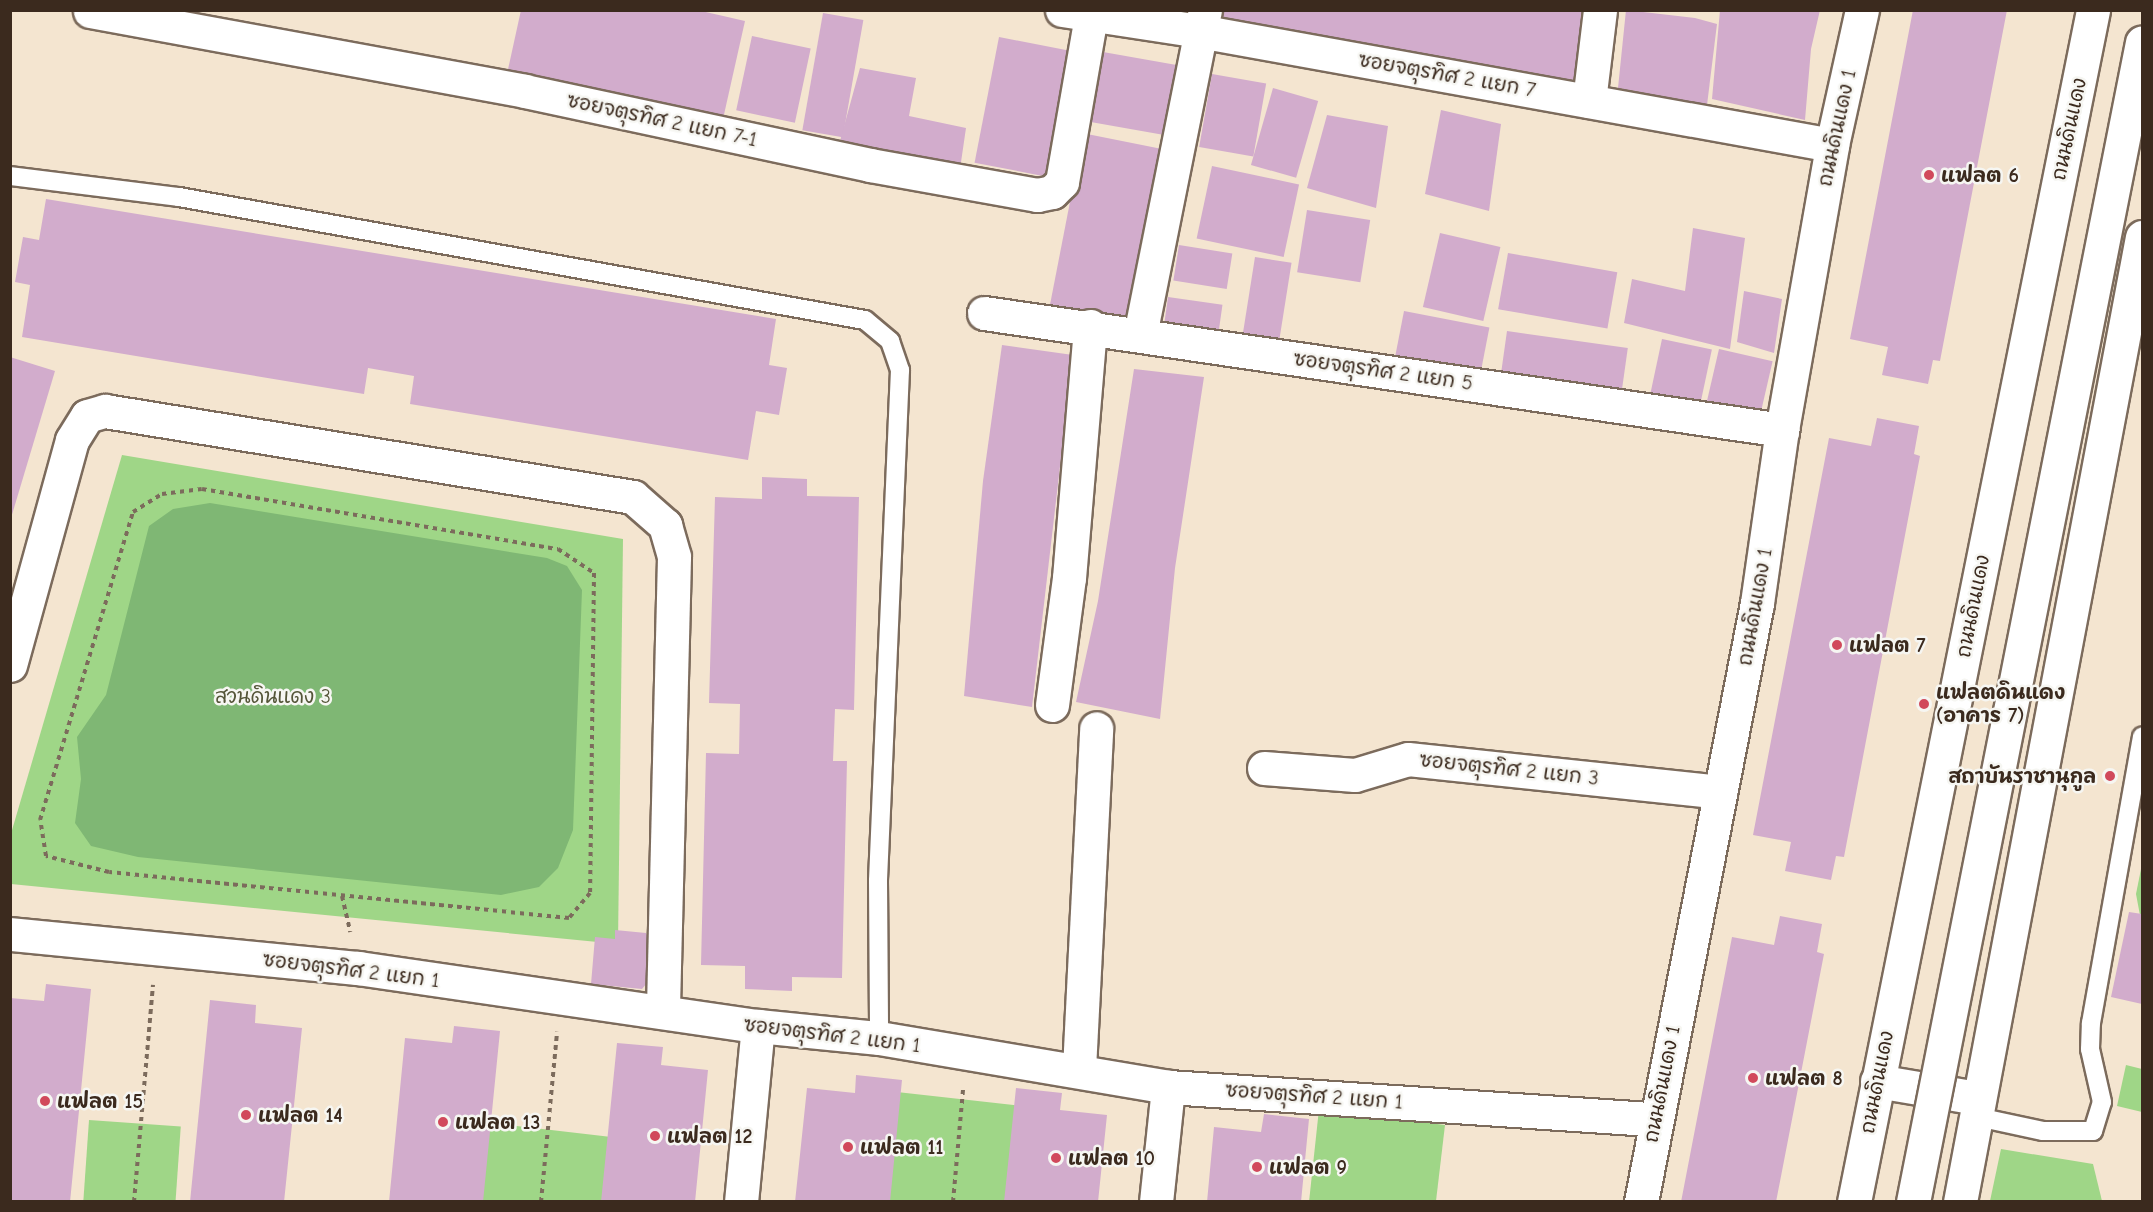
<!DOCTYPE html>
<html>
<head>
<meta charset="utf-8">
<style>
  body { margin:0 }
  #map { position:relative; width:2153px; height:1212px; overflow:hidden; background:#f4e5d0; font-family:"Comic Neue","Playpen Sans Thai",sans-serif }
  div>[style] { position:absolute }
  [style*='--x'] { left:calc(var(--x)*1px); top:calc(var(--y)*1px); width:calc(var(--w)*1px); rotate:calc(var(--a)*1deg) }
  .green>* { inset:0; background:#9fd687; transform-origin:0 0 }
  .forest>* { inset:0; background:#7fb774 }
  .building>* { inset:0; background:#d2accc; transform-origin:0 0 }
  .path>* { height:4px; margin-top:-2px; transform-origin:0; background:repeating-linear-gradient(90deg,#7c6b5c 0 4.5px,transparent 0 9px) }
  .roads { filter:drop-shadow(2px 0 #7c6b5c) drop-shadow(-2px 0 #7c6b5c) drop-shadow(0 2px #7c6b5c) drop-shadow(0 -2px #7c6b5c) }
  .service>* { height:18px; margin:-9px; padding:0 9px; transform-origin:9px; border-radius:9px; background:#fff }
  .minor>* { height:33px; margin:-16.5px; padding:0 16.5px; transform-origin:16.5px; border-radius:16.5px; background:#fff }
  .primary>* { height:33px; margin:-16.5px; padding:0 16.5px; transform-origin:16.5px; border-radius:16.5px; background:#fff }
  .bridges { filter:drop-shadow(2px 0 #7c6b5c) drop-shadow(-2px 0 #7c6b5c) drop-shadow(0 2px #7c6b5c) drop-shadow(0 -2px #7c6b5c) }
  .primary-bridge>* { height:33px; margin:-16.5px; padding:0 16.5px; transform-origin:16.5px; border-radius:16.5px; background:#fff }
  .dots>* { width:16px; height:16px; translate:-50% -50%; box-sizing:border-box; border:3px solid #f6f6f2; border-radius:50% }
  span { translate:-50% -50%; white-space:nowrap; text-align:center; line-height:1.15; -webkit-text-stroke:5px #f6f6f2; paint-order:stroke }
  .street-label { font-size:20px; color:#3b2a1e }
  .poi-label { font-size:20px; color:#3b2a1e; font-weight:700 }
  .left { translate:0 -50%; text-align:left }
  .right { translate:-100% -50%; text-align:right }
  .park-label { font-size:20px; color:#545538 }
  .frame { position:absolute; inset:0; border:12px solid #3b2a1e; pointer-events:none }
</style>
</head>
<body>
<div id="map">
  <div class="green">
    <i style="clip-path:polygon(122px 455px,623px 539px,618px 944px,11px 884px,10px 837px)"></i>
    <i style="clip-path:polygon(2142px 864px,2142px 926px,2136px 894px)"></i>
    <i style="clip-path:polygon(2126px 1065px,2142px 1069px,2142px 1112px,2117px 1106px)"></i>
    <i style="clip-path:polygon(888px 1091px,1032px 1107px,1022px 1201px,877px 1202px)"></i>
    <i style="clip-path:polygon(1319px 1109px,1445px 1125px,1436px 1201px,1309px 1202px)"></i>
    <i style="left:89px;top:1120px;width:92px;height:81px;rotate:4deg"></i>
    <i style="clip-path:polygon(483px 1122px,620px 1138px,613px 1201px,474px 1202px)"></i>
    <i style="clip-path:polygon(2001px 1149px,2093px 1164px,2102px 1201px,1990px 1201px)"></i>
  </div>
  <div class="forest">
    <i style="clip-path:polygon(210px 503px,547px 558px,567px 566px,582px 590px,573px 830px,558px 868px,539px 887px,501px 895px,138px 857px,91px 846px,75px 823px,81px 779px,77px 737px,106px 695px,149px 526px,173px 509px)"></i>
  </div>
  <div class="building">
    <i style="clip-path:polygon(521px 10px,697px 10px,745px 21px,723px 119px,507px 74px)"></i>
    <i style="clip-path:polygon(1224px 10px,1592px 10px,1585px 90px,1220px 26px)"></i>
    <i style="clip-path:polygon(1626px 10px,1695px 18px,1717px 24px,1707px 105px,1618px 88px)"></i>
    <i style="clip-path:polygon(1720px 10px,1820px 10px,1811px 49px,1805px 120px,1712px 99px)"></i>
    <i style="clip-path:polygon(1913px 10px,2007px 10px,1940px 361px,1933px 360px,1928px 384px,1882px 375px,1888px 347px,1850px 339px)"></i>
    <i style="left:823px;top:13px;width:41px;height:119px;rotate:10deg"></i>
    <i style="left:752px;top:36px;width:60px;height:76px;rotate:12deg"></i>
    <i style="left:999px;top:37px;width:76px;height:128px;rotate:11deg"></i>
    <i style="left:1103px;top:52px;width:79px;height:71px;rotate:10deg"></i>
    <i style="clip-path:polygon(860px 68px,916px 78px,909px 116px,966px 128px,960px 169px,840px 141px)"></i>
    <i style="left:1212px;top:74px;width:55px;height:74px;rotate:10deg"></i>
    <i style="left:1273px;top:88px;width:47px;height:80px;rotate:16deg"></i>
    <i style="clip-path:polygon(1441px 110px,1501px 124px,1489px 211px,1425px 194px)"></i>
    <i style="clip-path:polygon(1327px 115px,1388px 126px,1376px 208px,1307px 188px)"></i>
    <i style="clip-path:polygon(1087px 134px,1162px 149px,1128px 329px,1048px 315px,1076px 171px)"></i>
    <i style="left:1212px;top:166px;width:89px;height:74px;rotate:12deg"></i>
    <i style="clip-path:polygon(46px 199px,776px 319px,769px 365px,787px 368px,779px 415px,756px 411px,748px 460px,410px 404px,414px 376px,368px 368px,364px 394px,22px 337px,30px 285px,15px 282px,23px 237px,39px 240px)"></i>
    <i style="left:1307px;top:210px;width:64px;height:63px;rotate:9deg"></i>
    <i style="clip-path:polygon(1693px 228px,1745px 238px,1730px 349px,1624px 323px,1632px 279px,1685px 291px)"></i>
    <i style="left:1440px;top:233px;width:62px;height:76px;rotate:13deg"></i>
    <i style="left:1179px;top:245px;width:54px;height:36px;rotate:9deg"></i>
    <i style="left:1508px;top:253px;width:111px;height:57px;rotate:10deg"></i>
    <i style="left:1255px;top:257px;width:37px;height:78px;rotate:9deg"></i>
    <i style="clip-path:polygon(1744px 291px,1782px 299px,1774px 353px,1737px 342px)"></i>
    <i style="left:1168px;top:297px;width:55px;height:37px;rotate:8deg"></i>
    <i style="left:1404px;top:311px;width:87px;height:46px;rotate:11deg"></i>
    <i style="left:1507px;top:331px;width:122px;height:44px;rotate:8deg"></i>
    <i style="left:1662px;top:339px;width:51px;height:57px;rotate:12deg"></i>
    <i style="clip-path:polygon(1002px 345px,1073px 355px,1032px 707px,964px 696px,983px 481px)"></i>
    <i style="left:1719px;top:349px;width:55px;height:55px;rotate:13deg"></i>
    <i style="clip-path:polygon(10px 357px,55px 371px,11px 518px,10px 518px)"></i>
    <i style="clip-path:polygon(1134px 369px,1204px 377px,1175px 568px,1160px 719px,1076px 702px,1098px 601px)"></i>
    <i style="clip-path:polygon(1877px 418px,1919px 426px,1914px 454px,1920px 456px,1844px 857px,1836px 856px,1831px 880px,1785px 871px,1791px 842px,1753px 835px,1829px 438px,1871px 446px)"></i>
    <i style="clip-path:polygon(762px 477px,807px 479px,807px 496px,859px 497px,854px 710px,835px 709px,833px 761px,847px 761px,842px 978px,792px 977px,792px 991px,745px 989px,745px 966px,701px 965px,706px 753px,739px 754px,740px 704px,709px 703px,715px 497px,762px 499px)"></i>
    <i style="clip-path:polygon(2129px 912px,2142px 914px,2142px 1004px,2111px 997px)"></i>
    <i style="clip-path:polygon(1780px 916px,1822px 924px,1817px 952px,1824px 954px,1776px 1202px,1681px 1202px,1732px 937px,1774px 945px)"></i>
    <i style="clip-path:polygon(615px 930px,646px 933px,651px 943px,647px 983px,642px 989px,591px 984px,595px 937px,615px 939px)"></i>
    <i style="clip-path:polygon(46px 984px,91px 989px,70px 1202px,10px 1202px,10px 998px,44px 1001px)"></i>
    <i style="clip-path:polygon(210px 1000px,256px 1005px,255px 1023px,302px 1028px,284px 1202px,190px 1202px)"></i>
    <i style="clip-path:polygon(454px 1026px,500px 1031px,483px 1202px,389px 1202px,405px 1038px,452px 1043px)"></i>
    <i style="clip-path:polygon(617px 1043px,663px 1047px,661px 1065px,708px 1070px,695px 1202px,601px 1202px)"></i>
    <i style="clip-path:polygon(856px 1075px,902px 1080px,890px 1202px,795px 1202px,807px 1088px,855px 1093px)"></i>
    <i style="clip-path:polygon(1016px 1088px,1062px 1093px,1060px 1110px,1107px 1115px,1098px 1202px,1004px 1202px)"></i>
    <i style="clip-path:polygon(1264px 1114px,1309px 1119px,1301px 1202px,1207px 1202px,1214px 1127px,1261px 1132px)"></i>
  </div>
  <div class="path">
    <i style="--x:202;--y:489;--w:361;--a:9.6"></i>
    <i style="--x:558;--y:549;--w:43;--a:33.7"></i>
    <i style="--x:594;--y:573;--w:320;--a:90.7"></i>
    <i style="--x:590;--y:893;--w:33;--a:130"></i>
    <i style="--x:569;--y:918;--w:462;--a:-174.3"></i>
    <i style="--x:109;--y:872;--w:65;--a:-165.7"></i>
    <i style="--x:46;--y:856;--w:36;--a:-99"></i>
    <i style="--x:40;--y:820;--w:322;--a:-73.2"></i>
    <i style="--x:133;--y:512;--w:34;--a:-32"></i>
    <i style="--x:162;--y:494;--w:40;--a:-7.1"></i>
    <i style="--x:342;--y:896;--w:37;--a:77"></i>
    <i style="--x:134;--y:1202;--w:218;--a:-85"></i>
    <i style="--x:541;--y:1202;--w:171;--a:-84.6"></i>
    <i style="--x:953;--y:1202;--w:113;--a:-84.9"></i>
  </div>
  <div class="roads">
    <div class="service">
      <i style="--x:10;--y:176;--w:170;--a:7.1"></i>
      <i style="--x:179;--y:197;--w:697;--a:10.17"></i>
      <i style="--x:865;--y:320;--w:33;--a:40"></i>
      <i style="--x:890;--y:341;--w:31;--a:71"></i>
      <i style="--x:900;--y:370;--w:511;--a:92.47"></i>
      <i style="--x:878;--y:881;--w:157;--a:89.6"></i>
      <i style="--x:1973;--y:1116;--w:72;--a:12.1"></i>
      <i style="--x:2043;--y:1131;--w:50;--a:0"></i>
      <i style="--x:2093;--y:1131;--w:30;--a:-73"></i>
      <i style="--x:2102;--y:1102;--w:54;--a:-102.8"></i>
      <i style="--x:2090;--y:1049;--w:26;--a:-88"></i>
      <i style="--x:2091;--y:1023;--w:291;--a:-79.9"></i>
    </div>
    <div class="minor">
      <i style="--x:1062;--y:10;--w:139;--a:8.7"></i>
      <i style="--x:1199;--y:31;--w:643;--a:10.21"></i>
      <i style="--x:90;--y:11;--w:442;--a:10.4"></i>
      <i style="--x:525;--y:91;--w:353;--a:12.1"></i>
      <i style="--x:870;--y:165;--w:170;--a:10.2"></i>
      <i style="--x:1037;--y:195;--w:15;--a:-11"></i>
      <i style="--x:1052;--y:192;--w:14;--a:-45"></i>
      <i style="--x:1062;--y:182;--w:169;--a:-80.1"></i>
      <i style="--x:1589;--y:101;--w:92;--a:-83.1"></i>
      <i style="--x:984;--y:313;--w:807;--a:8.34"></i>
      <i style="--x:1140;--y:335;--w:331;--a:-78.7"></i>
      <i style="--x:10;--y:665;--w:233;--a:-74.6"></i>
      <i style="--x:72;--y:440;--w:28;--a:-58"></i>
      <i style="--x:87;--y:416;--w:19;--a:-16"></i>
      <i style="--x:105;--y:411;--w:535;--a:9.25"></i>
      <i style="--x:633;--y:497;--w:43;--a:41.2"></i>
      <i style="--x:665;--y:525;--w:33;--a:74"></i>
      <i style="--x:674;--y:557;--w:455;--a:91.4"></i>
      <i style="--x:1052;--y:705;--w:128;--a:-82.4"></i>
      <i style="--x:1069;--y:578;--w:253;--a:-85.2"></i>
      <i style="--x:1264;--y:768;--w:91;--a:4.4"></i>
      <i style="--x:1355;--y:775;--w:55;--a:-16.8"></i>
      <i style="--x:1408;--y:759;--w:314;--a:6"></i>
      <i style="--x:10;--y:934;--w:350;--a:5.6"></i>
      <i style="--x:358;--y:968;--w:404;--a:8.3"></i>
      <i style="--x:758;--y:1026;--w:122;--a:5.7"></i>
      <i style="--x:879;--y:1038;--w:293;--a:9.6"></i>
      <i style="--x:1168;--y:1087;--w:488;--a:3.8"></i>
      <i style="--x:1079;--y:1069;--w:341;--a:-87.1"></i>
      <i style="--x:741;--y:1202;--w:177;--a:-84.5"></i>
      <i style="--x:1156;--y:1202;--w:116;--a:-84"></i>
      <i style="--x:1641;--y:1202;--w:610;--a:-79.04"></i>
      <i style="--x:1757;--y:603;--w:175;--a:-81.8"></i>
      <i style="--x:1782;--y:430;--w:289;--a:-80"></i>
      <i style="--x:1832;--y:145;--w:138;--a:-77.5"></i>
    </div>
    <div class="primary">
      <i style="--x:1877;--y:1081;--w:100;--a:9.7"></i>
      <i style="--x:1854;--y:1202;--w:1216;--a:-78.66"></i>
      <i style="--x:1960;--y:1202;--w:982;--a:-79.32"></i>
    </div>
  </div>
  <div class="bridges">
    <div class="primary-bridge">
      <i style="--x:1913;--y:1202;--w:1182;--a:-78.83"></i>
    </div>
  </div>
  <div class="dots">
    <i style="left:1929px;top:175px;background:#d1495b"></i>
    <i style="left:1837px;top:645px;background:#d1495b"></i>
    <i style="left:1924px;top:704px;background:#d1495b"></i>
    <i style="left:2110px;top:776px;background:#d1495b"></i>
    <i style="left:1753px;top:1078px;background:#d1495b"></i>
    <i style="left:45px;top:1101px;background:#d1495b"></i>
    <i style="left:246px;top:1115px;background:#d1495b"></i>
    <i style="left:443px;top:1122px;background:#d1495b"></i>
    <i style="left:655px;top:1136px;background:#d1495b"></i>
    <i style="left:848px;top:1147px;background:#d1495b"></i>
    <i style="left:1056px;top:1158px;background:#d1495b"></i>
    <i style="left:1257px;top:1167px;background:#d1495b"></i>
  </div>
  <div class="street-label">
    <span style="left:1447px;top:75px;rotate:10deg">ซอยจตุรทิศ 2 แยก 7</span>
    <span style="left:662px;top:120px;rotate:12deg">ซอยจตุรทิศ 2 แยก 7-1</span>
    <span style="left:1837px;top:128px;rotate:-78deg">ถนนดินแดง 1</span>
    <span style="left:2069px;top:129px;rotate:-78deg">ถนนดินแดง</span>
    <span style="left:1383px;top:371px;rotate:8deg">ซอยจตุรทิศ 2 แยก 5</span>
    <span style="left:1973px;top:606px;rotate:-79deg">ถนนดินแดง</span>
    <span style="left:1755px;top:607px;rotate:-80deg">ถนนดินแดง 1</span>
    <span style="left:1509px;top:769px;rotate:6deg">ซอยจตุรทิศ 2 แยก 3</span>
    <span style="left:351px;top:970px;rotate:7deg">ซอยจตุรทิศ 2 แยก 1</span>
    <span style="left:832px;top:1035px;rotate:7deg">ซอยจตุรทิศ 2 แยก 1</span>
    <span style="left:1877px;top:1082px;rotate:-79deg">ถนนดินแดง</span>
    <span style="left:1662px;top:1084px;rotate:-79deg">ถนนดินแดง 1</span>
    <span style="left:1314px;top:1096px;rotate:4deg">ซอยจตุรทิศ 2 แยก 1</span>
  </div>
  <div class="poi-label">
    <span class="left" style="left:1941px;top:175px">แฟลต 6</span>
    <span class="left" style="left:1849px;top:645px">แฟลต 7</span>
    <span class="left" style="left:1936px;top:704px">แฟลตดินแดง<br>(อาคาร 7)</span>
    <span class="right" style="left:2096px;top:776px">สถาบันราชานุกูล</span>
    <span class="left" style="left:1765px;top:1078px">แฟลต 8</span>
    <span class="left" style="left:57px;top:1101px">แฟลต 15</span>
    <span class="left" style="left:258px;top:1115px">แฟลต 14</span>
    <span class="left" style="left:455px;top:1122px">แฟลต 13</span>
    <span class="left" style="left:667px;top:1136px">แฟลต 12</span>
    <span class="left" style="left:860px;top:1147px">แฟลต 11</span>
    <span class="left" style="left:1068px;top:1158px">แฟลต 10</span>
    <span class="left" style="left:1269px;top:1167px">แฟลต 9</span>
  </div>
  <div class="park-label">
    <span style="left:273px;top:696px">สวนดินแดง 3</span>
  </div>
  <div class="frame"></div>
</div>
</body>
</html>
